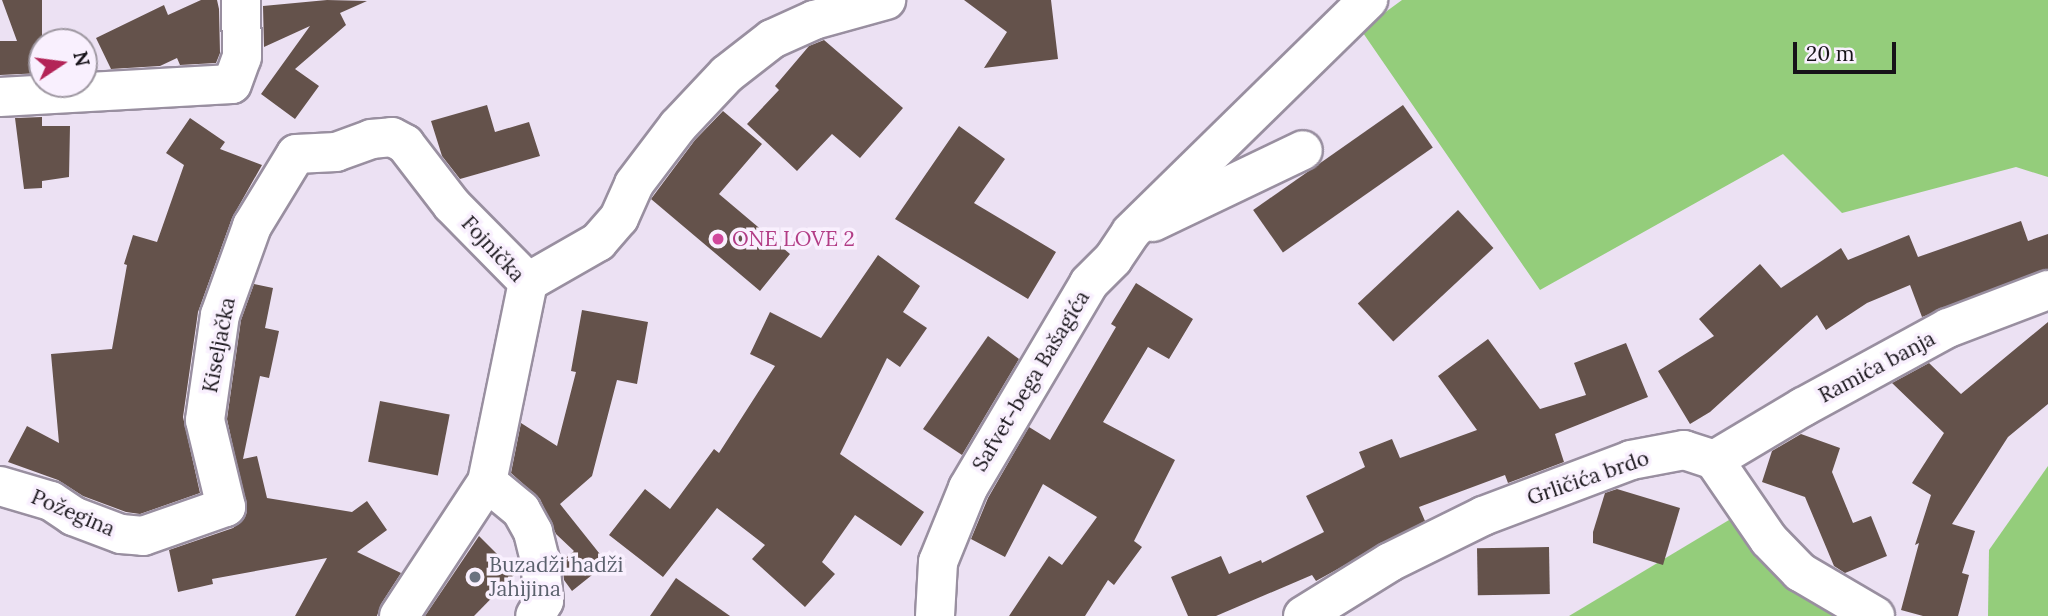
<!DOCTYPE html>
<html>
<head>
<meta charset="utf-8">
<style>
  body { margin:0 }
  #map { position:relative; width:2048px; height:616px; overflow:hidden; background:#ece1f3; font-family:Lora,serif }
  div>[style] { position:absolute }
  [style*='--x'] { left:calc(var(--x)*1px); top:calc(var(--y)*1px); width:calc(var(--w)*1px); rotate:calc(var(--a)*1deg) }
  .green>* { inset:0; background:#94cd7b }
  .building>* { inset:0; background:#64524b; transform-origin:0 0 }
  .roads { filter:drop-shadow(2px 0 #998fa0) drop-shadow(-2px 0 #998fa0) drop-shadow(0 2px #998fa0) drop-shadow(0 -2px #998fa0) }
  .minor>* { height:38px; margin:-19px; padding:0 19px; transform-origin:19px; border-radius:19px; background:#fff }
  .dots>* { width:19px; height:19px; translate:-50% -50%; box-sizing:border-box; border:4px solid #f9f0fe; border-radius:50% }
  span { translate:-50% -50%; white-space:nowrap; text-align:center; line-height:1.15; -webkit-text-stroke:7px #f9f0fe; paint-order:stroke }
  .hotel-label { font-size:21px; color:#b23c85 }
  .left { translate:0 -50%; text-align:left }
  .street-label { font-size:21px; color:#171319 }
  .worship-label { font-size:21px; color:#5b616d }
  .north { position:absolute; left:28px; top:28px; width:70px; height:70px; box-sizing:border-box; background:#f9f0fe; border:2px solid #9f98a2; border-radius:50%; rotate:77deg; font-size:19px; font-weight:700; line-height:28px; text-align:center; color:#171319 }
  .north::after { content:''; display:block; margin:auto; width:24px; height:32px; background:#b32457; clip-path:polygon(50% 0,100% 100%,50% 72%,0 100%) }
  .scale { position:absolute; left:1793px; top:42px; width:103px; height:32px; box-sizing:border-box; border:4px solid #171319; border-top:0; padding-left:9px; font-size:21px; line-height:24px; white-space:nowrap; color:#171319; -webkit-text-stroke:5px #f9f0fe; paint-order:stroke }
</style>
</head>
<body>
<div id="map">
  <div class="green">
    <i style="clip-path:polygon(1402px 0,2048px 0,2048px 177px,2016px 167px,1842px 213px,1783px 154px,1540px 290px,1361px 30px)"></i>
    <i style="clip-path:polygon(2048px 466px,2048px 616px,1988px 616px,1989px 550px)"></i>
    <i style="clip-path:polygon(1739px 514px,1851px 616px,1569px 616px)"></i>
  </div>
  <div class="building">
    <i style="clip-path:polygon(2px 0,42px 0,42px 73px,0 75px,0 41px,17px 41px)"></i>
    <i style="clip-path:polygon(201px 0,217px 0,219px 9px,220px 53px,216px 63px,180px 65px,177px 58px,160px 66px,111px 69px,96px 38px,164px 5px,168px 15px)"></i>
    <i style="clip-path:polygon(327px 0,367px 1px,340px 13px,346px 25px,295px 69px,319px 86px,295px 119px,261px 94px,310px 26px,264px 47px,263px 6px)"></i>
    <i style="clip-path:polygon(964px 0,1051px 0,1058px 59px,984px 68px,1007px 32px)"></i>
    <i style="clip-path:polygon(824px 40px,903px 108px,860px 158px,832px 134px,797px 171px,747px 124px,779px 90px,775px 86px,809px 46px)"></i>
    <i style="clip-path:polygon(487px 105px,495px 132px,529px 122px,540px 156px,460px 179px,442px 156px,431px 121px)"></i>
    <i style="left:1403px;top:105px;width:52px;height:183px;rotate:55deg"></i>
    <i style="clip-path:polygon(723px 111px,762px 144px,719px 194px,790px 254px,760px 291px,651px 199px,695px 140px)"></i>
    <i style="clip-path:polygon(42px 117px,42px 126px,70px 126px,69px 177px,42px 181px,42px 188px,24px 189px,15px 118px)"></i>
    <i style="clip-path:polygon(190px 118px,225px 142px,220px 149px,262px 165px,232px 218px,198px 312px,183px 417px,200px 493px,140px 514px,126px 512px,83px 496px,58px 480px,8px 462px,27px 426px,59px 443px,51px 354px,112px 349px,127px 265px,124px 264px,133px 235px,157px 242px,184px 165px,166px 153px)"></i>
    <i style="clip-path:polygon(959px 126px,1005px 159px,974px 203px,1056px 252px,1028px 299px,895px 219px)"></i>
    <i style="left:1458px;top:210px;width:52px;height:137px;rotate:47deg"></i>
    <i style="clip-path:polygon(2021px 221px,2028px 241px,2048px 234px,2048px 269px,1922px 317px,1910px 285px,1867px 303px,1826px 330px,1817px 315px,1710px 412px,1690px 424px,1658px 371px,1714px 336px,1699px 319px,1760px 264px,1781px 288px,1841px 248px,1848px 260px,1909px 235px,1918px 257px)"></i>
    <i style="clip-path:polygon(878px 255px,920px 286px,903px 312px,927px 328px,900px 367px,887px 358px,840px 454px,924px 512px,901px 546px,855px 515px,822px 562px,835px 574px,805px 607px,752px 559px,765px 545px,717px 508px,663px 577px,609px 535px,645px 489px,670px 509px,714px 449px,719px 453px,775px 366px,750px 354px,770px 312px,821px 338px)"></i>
    <i style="clip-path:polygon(1136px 283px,1193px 319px,1169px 359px,1148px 347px,1103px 422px,1175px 460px,1134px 541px,1142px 547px,1114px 585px,1108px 580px,1085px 616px,1009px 616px,1049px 556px,1062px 565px,1097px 517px,1043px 484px,1005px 557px,971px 539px,988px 498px,1029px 427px,1050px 440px,1116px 327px,1111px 324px)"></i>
    <i style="clip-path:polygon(254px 284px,273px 288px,265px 328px,279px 331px,269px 378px,260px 376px,243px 459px,257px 456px,267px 498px,352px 512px,367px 501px,387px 530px,357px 552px,401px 573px,381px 604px,377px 616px,295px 616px,327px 558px,212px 579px,213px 584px,178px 592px,169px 550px,233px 528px,242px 521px,247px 512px,227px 419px,241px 320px)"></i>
    <i style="clip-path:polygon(582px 310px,648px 322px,637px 384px,617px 380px,592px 476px,560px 504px,607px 563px,572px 591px,564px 580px,562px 561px,574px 551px,556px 534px,540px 499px,511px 473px,521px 423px,557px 446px,576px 372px,571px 371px)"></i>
    <i style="clip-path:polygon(2048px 322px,2048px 404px,2008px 437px,1952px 524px,1975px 531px,1962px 573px,1969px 575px,1958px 616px,1923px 616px,1901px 610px,1919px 543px,1915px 545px,1931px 495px,1912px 483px,1944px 433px,1892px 383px,1929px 363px,1961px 394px)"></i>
    <i style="clip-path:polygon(988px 336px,1019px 359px,962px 455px,923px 429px)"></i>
    <i style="clip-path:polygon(1488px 339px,1540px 409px,1586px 395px,1574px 363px,1626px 343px,1648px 397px,1555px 434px,1564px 462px,1508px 483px,1505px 475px,1419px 507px,1425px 521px,1316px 581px,1312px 575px,1216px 616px,1188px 616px,1171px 577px,1221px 556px,1229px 574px,1261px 560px,1262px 563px,1324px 532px,1306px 496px,1365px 467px,1359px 452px,1392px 439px,1400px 458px,1477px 430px,1438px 376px)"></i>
    <i style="left:380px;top:401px;width:71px;height:62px;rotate:11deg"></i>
    <i style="clip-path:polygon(1801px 434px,1840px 448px,1832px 472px,1853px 523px,1871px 516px,1887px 556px,1845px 573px,1834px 566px,1805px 497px,1762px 482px,1772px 451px)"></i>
    <i style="clip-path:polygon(1617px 489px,1680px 508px,1663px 565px,1593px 543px,1593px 532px,1605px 493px)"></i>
    <i style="clip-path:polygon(479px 536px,516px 573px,474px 616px,425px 616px)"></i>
    <i style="left:1549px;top:547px;width:47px;height:72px;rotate:89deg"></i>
    <i style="clip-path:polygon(676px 578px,730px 616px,650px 616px)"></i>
  </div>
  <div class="roads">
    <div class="minor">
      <i style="--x:0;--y:97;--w:232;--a:-3.2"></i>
      <i style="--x:232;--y:84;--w:29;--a:-70"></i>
      <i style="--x:242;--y:57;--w:57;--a:-91"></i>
      <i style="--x:1153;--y:222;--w:166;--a:-25.6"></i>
      <i style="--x:528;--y:282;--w:81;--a:-29.7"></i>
      <i style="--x:598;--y:242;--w:32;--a:-49"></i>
      <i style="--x:619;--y:218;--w:37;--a:-66"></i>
      <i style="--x:634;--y:184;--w:73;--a:-52.8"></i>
      <i style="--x:678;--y:126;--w:71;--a:-46.7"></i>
      <i style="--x:727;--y:74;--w:57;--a:-37.9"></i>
      <i style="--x:772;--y:39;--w:46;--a:-24.3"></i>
      <i style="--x:814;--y:20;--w:75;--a:-15.5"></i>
      <i style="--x:1714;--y:460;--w:104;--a:-30.8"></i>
      <i style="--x:1803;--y:407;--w:165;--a:-28.6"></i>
      <i style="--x:1948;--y:328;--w:107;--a:-20.8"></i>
      <i style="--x:487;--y:482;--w:44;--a:39.5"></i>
      <i style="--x:521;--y:510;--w:25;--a:61"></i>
      <i style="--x:533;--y:532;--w:30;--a:76"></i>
      <i style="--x:540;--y:561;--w:40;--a:84.3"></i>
      <i style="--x:544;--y:601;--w:17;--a:121"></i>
      <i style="--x:0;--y:486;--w:53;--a:16.4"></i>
      <i style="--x:51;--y:501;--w:27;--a:34"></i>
      <i style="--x:73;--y:516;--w:51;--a:20.6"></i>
      <i style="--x:121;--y:534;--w:22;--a:5"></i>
      <i style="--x:143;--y:536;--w:88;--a:-19.3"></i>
      <i style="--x:226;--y:507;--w:89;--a:-103.6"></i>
      <i style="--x:205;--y:420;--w:106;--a:-81.9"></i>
      <i style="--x:220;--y:315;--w:95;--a:-70.2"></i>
      <i style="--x:252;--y:226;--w:84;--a:-58.6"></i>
      <i style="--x:296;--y:154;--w:40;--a:-2.9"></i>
      <i style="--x:336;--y:152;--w:37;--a:-20"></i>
      <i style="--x:371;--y:139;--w:21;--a:-5"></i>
      <i style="--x:392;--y:137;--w:15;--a:28"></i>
      <i style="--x:405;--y:144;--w:77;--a:52.4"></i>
      <i style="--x:452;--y:205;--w:108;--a:45.4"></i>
      <i style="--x:399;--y:616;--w:160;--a:-56.7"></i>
      <i style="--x:487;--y:482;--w:204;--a:-78.4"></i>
      <i style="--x:935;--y:616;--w:54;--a:-86.8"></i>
      <i style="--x:938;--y:562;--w:80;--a:-67.9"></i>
      <i style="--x:968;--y:488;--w:238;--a:-59.4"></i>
      <i style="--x:1089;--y:283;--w:34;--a:-45"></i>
      <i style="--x:1113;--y:259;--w:32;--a:-56"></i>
      <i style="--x:1131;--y:232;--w:332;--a:-44.4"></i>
      <i style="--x:1303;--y:616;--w:102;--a:-31.8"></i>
      <i style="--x:1390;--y:562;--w:104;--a:-26.3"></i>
      <i style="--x:1483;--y:516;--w:158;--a:-20.7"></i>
      <i style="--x:1631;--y:460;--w:54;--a:-10.7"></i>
      <i style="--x:1684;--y:450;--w:32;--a:18"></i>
      <i style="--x:1714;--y:460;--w:97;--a:55.5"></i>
      <i style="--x:1769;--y:540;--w:45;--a:45.9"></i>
      <i style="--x:1800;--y:572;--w:87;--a:30.4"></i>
    </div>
  </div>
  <div class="dots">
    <i style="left:718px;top:239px;background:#d1479c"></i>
    <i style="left:475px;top:577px;background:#6b7280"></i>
  </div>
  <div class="hotel-label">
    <span class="left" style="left:732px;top:239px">ONE LOVE 2</span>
  </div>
  <div class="street-label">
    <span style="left:493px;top:249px;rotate:47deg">Fojnička</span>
    <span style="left:219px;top:345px;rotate:-79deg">Kiseljačka</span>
    <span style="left:1877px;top:367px;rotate:-28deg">Ramića banja</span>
    <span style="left:1031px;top:381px;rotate:-59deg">Safvet-bega Bašagića</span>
    <span style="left:1588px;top:478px;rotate:-19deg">Grličića brdo</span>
    <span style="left:73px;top:513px;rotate:23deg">Požegina</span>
  </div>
  <div class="worship-label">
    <span class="left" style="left:489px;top:577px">Buzadži hadži<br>Jahijina</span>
  </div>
  <div class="north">N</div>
  <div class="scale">20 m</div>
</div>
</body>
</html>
